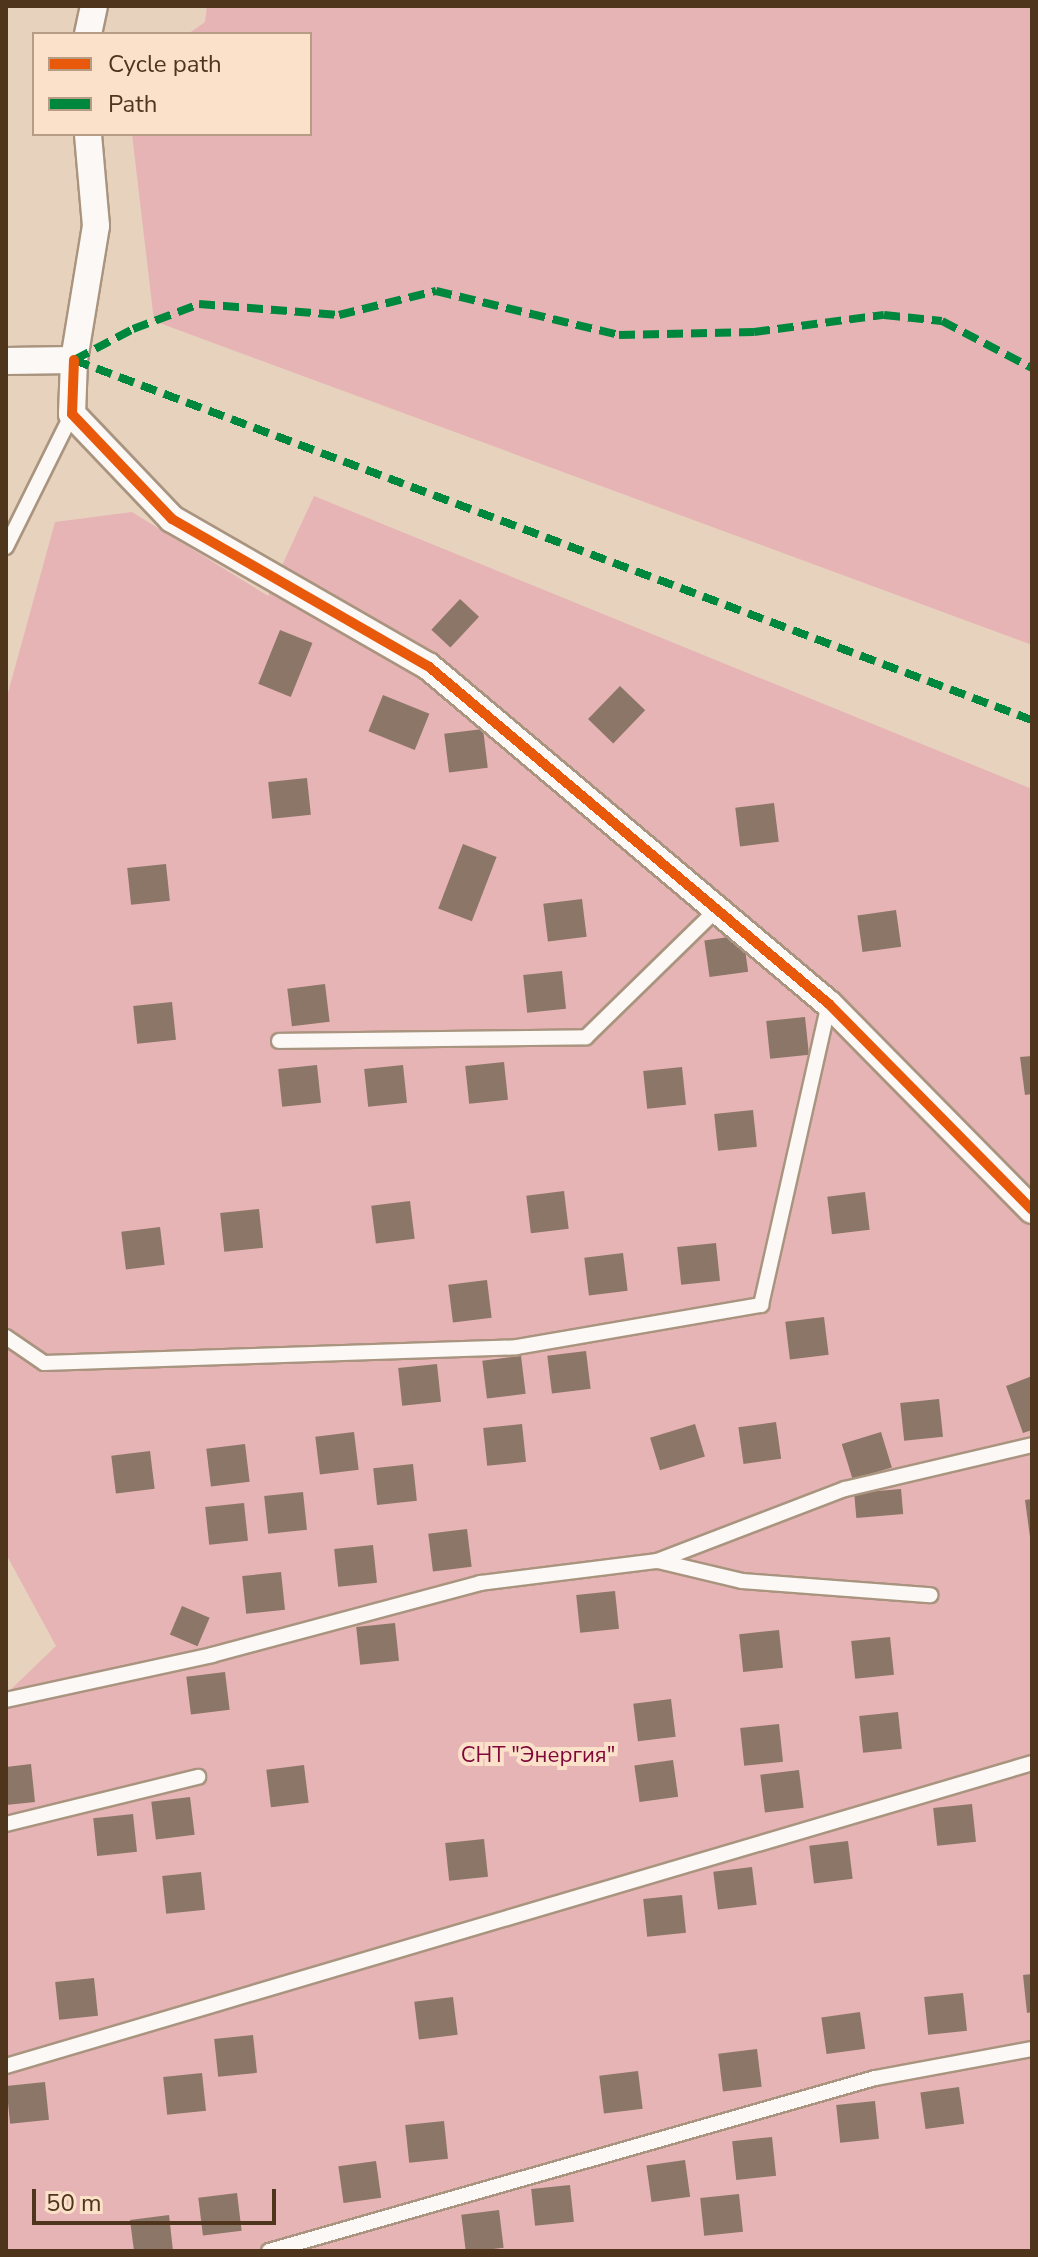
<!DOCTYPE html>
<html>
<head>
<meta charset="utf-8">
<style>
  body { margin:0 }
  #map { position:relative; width:1038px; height:2257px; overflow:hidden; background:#e7d2be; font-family:"Nunito Sans",sans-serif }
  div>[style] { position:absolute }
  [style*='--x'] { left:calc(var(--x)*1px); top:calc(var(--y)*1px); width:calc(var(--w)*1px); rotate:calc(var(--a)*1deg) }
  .green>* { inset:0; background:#e6b4b4 }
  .building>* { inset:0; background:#8b7667; transform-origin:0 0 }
  .roads { filter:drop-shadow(2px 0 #a9947f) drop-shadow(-2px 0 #a9947f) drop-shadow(0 2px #a9947f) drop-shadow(0 -2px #a9947f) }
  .service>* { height:14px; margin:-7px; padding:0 7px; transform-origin:7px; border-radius:7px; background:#fbf8f5 }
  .minor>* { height:26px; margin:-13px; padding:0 13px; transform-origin:13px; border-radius:13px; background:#fbf8f5 }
  .quiet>* { height:8px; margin-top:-4px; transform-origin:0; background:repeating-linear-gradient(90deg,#00873e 0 16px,transparent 0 24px) }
  .cycleway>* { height:10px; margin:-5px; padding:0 5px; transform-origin:5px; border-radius:5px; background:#e8590c }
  span { translate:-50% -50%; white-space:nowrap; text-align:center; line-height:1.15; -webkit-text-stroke:8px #fbe1c9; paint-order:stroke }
  .park-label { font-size:22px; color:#7f073a }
  .frame { position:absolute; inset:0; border:8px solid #4f351c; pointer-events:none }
  .legend { position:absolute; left:32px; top:32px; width:280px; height:104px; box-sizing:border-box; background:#fbe1c9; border:2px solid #b69c84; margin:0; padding:10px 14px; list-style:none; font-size:24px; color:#4f351c }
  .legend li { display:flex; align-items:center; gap:16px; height:40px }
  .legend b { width:40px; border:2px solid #b69c84 }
  .scale { position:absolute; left:32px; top:2189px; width:244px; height:36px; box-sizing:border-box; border:4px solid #4f351c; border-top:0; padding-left:10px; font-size:24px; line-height:28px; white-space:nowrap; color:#4f351c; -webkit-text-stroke:6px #fbe1c9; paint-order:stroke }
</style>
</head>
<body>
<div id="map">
  <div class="green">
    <i style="clip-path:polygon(207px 6px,1032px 6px,1032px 645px,154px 321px,132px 134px,310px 134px,310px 34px,188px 34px,205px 22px)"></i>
    <i style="clip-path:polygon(314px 496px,1032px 789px,1032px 2251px,6px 2251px,6px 1694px,56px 1646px,6px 1554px,6px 700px,55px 522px,132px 512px,268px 596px)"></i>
  </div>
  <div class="building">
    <i style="left:460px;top:599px;width:26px;height:42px;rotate:43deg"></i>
    <i style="left:280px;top:630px;width:35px;height:58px;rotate:22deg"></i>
    <i style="left:620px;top:686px;width:35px;height:46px;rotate:44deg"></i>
    <i style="left:383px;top:695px;width:50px;height:39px;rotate:22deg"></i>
    <i style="left:483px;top:729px;width:39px;height:39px;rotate:83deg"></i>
    <i style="left:307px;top:778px;width:37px;height:39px;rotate:84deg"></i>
    <i style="left:774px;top:803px;width:39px;height:39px;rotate:83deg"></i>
    <i style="left:463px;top:844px;width:36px;height:69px;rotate:21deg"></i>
    <i style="left:166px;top:864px;width:37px;height:39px;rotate:84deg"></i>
    <i style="left:582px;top:899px;width:38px;height:39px;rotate:83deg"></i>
    <i style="left:896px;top:910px;width:37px;height:39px;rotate:82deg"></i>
    <i style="left:743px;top:935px;width:37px;height:39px;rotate:82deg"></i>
    <i style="left:562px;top:971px;width:38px;height:39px;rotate:84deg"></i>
    <i style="left:325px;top:984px;width:38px;height:38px;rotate:83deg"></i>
    <i style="left:172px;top:1002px;width:38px;height:39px;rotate:84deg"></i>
    <i style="left:805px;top:1017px;width:38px;height:39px;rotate:84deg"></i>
    <i style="clip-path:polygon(1032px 1056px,1032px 1094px,1025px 1095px,1020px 1057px)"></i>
    <i style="left:504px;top:1062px;width:38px;height:39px;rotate:84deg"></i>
    <i style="left:317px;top:1065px;width:38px;height:39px;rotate:84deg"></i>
    <i style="left:403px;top:1065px;width:38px;height:39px;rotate:84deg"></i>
    <i style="left:682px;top:1067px;width:38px;height:39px;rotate:84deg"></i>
    <i style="left:753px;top:1110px;width:37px;height:39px;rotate:84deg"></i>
    <i style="left:564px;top:1191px;width:38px;height:38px;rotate:83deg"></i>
    <i style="left:865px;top:1192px;width:38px;height:38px;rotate:83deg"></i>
    <i style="left:410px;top:1201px;width:38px;height:39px;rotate:83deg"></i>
    <i style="left:259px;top:1209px;width:39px;height:39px;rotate:84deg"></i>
    <i style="left:160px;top:1227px;width:38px;height:39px;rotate:83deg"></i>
    <i style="left:716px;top:1243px;width:38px;height:39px;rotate:84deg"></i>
    <i style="left:623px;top:1253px;width:38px;height:39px;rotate:83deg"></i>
    <i style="left:487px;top:1280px;width:38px;height:39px;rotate:83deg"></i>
    <i style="left:824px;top:1317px;width:38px;height:39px;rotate:83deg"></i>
    <i style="left:586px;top:1351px;width:38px;height:39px;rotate:83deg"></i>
    <i style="left:521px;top:1356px;width:38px;height:39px;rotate:83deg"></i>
    <i style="left:437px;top:1364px;width:38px;height:39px;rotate:84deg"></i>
    <i style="clip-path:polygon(1032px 1376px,1032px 1430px,1023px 1433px,1006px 1386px)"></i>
    <i style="left:939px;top:1399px;width:38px;height:39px;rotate:84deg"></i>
    <i style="left:776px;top:1422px;width:37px;height:38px;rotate:82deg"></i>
    <i style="left:522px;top:1424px;width:38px;height:39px;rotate:84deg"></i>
    <i style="left:695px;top:1424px;width:34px;height:47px;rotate:73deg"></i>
    <i style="left:354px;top:1432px;width:38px;height:39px;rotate:83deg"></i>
    <i style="left:881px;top:1432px;width:37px;height:41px;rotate:73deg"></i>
    <i style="left:245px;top:1444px;width:38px;height:39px;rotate:83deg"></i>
    <i style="left:150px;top:1451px;width:38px;height:39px;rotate:83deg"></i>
    <i style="left:413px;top:1464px;width:37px;height:40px;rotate:84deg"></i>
    <i style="left:901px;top:1489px;width:25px;height:47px;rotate:85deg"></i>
    <i style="left:303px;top:1492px;width:38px;height:39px;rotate:84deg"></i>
    <i style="clip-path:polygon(1032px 1499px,1032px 1537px,1030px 1537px,1025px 1500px)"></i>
    <i style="left:244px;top:1503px;width:38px;height:39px;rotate:84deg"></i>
    <i style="left:467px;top:1529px;width:38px;height:39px;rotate:83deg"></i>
    <i style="left:373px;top:1545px;width:38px;height:39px;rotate:84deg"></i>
    <i style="left:281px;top:1572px;width:38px;height:39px;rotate:84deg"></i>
    <i style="left:615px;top:1591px;width:38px;height:39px;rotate:84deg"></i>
    <i style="left:182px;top:1606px;width:30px;height:31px;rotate:23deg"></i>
    <i style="left:395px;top:1623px;width:38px;height:39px;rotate:84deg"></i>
    <i style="left:779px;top:1630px;width:38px;height:40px;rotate:84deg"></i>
    <i style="left:890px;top:1637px;width:38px;height:39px;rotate:84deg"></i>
    <i style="left:225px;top:1672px;width:38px;height:39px;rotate:83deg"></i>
    <i style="left:671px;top:1699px;width:38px;height:38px;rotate:83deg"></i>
    <i style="left:898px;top:1712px;width:37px;height:39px;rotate:84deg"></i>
    <i style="left:779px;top:1724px;width:38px;height:39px;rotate:84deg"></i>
    <i style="left:673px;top:1760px;width:37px;height:39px;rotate:82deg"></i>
    <i style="clip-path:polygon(31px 1764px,35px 1802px,6px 1805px,6px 1767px)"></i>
    <i style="left:304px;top:1765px;width:38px;height:38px;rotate:83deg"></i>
    <i style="left:799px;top:1770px;width:38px;height:39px;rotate:83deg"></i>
    <i style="left:190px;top:1797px;width:38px;height:39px;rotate:83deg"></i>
    <i style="left:972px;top:1804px;width:38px;height:39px;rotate:84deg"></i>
    <i style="left:133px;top:1814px;width:38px;height:40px;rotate:84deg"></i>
    <i style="left:484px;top:1839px;width:38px;height:39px;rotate:84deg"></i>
    <i style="left:848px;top:1841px;width:38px;height:39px;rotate:83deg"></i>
    <i style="left:752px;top:1867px;width:38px;height:39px;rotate:83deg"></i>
    <i style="left:201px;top:1872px;width:38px;height:39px;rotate:84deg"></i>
    <i style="left:682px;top:1895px;width:38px;height:39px;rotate:84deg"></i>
    <i style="clip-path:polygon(1032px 1974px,1032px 2012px,1027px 2013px,1023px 1975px)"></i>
    <i style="left:94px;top:1978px;width:38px;height:39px;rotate:84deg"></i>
    <i style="left:963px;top:1993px;width:38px;height:39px;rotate:84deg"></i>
    <i style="left:453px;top:1997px;width:38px;height:39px;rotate:83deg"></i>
    <i style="left:860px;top:2012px;width:37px;height:39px;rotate:82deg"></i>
    <i style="left:253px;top:2035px;width:38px;height:39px;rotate:84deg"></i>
    <i style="left:757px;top:2049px;width:38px;height:39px;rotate:83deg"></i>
    <i style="left:638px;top:2071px;width:38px;height:39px;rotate:83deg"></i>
    <i style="left:202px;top:2073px;width:38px;height:39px;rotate:84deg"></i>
    <i style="left:45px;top:2082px;width:38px;height:39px;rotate:84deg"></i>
    <i style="left:959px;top:2087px;width:37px;height:39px;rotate:82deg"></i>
    <i style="left:875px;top:2101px;width:38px;height:39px;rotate:84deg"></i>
    <i style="left:444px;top:2121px;width:38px;height:39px;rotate:84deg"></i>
    <i style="left:772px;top:2137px;width:39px;height:40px;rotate:84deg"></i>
    <i style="left:685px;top:2160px;width:37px;height:39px;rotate:82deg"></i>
    <i style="left:376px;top:2161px;width:37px;height:38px;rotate:82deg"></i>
    <i style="left:570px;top:2185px;width:37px;height:39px;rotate:84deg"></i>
    <i style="left:237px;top:2193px;width:38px;height:39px;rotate:83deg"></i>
    <i style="left:739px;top:2194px;width:38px;height:39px;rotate:84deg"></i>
    <i style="left:499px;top:2210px;width:38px;height:38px;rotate:83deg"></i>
    <i style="clip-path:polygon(169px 2215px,173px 2251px,134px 2251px,130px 2220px)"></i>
  </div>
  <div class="roads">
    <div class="service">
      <i style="--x:6;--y:547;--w:148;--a:-63.6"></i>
      <i style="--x:279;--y:1041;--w:307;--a:-0.7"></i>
      <i style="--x:586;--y:1037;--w:180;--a:-44.3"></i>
      <i style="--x:6;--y:1337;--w:46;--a:34.4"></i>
      <i style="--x:44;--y:1363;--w:473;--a:-1.9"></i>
      <i style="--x:517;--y:1347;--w:248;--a:-9.8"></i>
      <i style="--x:761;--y:1305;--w:309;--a:-77.3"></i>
      <i style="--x:658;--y:1561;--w:86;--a:13.4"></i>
      <i style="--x:742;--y:1581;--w:189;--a:4.3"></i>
      <i style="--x:6;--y:1700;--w:211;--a:-12.3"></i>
      <i style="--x:212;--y:1655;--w:278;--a:-15"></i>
      <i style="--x:480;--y:1583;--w:178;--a:-7.1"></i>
      <i style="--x:657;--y:1561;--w:201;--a:-21"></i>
      <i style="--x:845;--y:1489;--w:192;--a:-13.2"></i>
      <i style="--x:6;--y:1824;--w:198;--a:-13.8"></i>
      <i style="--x:6;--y:2066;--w:1070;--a:-16.45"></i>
      <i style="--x:269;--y:2251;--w:630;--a:-15.93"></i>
      <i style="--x:875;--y:2078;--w:160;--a:-10.5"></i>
    </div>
    <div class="minor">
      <i style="--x:88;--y:34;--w:29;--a:-78"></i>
      <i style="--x:74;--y:360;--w:54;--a:92.1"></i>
      <i style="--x:72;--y:414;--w:145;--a:46.4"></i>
      <i style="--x:172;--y:519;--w:295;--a:29.9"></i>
      <i style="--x:428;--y:666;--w:524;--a:40.13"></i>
      <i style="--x:829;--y:1004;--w:289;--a:45.4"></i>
      <i style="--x:6;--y:361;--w:68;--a:-0.8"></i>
      <i style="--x:74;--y:360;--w:136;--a:-80.7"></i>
      <i style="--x:96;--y:226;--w:92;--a:-95"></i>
    </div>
  </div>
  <div class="quiet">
    <i style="--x:74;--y:360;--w:1023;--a:20.6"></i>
    <i style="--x:74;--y:360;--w:67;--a:-27.7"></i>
    <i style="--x:133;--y:329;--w:71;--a:-20.7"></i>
    <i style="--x:199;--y:304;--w:140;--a:4.5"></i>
    <i style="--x:339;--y:315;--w:100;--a:-13.9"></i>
    <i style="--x:436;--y:291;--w:188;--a:13.5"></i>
    <i style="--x:619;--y:335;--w:135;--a:-1.3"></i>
    <i style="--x:754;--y:332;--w:131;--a:-7.5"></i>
    <i style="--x:884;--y:315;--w:58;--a:5.9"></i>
    <i style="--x:942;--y:321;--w:102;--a:27.6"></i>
  </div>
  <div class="cycleway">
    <i style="--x:74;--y:360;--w:54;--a:92.1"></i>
    <i style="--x:72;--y:414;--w:145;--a:46.4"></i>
    <i style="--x:172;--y:519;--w:295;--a:29.9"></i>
    <i style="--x:428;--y:666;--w:524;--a:40.13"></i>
    <i style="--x:829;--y:1004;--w:289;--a:45.4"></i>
  </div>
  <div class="park-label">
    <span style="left:538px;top:1756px">СНТ "Энергия"</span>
  </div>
  <div class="frame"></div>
  <ul class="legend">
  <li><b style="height:10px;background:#e8590c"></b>Cycle path</li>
  <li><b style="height:10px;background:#00873e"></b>Path</li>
  </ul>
  <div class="scale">50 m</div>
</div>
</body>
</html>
